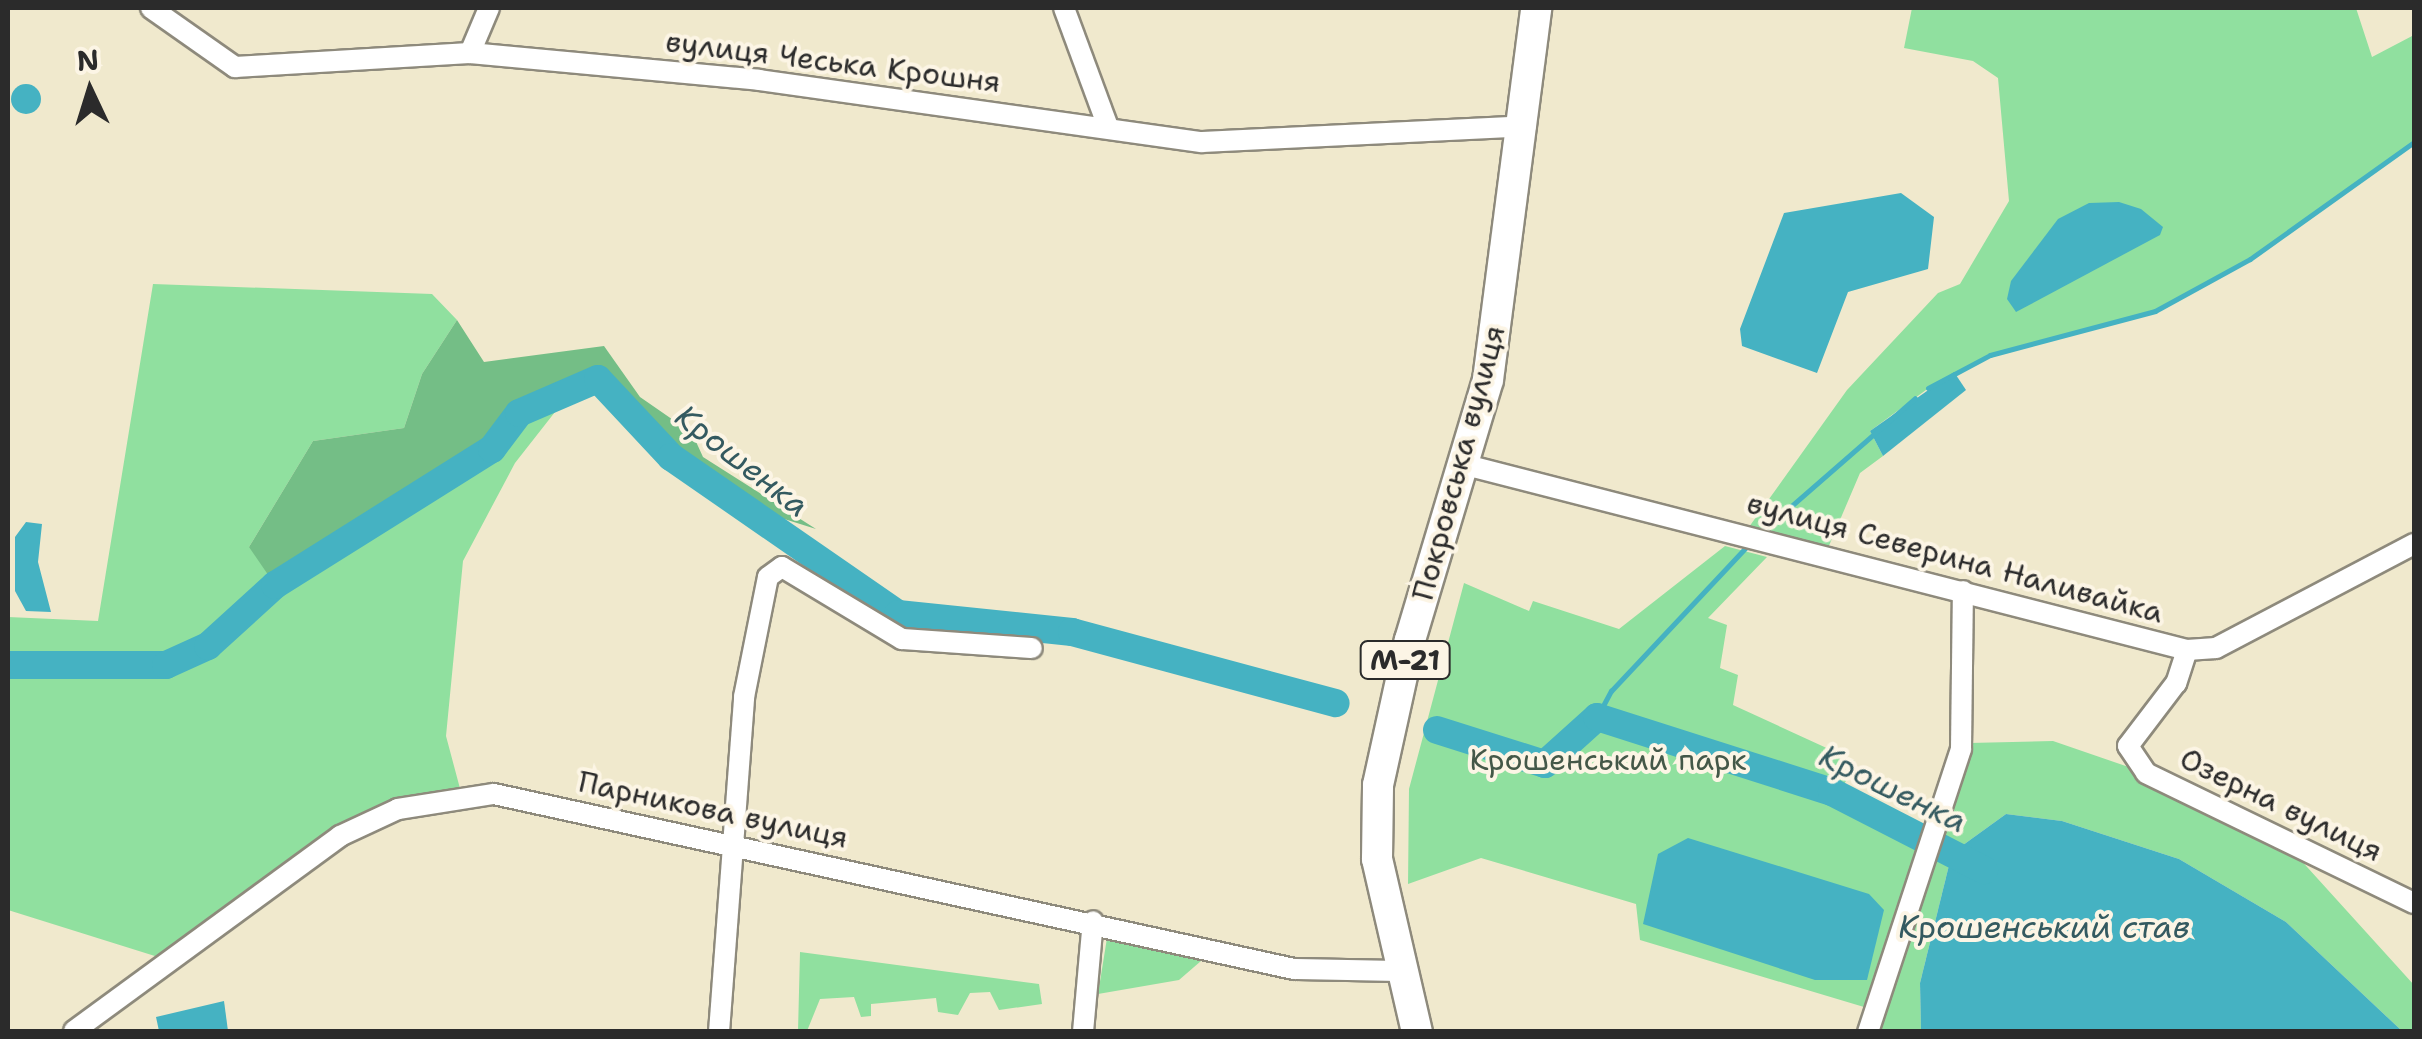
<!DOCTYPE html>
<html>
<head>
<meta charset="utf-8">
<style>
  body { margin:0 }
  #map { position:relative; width:2422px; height:1039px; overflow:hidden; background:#f0e9cd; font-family:"Shantell Sans",sans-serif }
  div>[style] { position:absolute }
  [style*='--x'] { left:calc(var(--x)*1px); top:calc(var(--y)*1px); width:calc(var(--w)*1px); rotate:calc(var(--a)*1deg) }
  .green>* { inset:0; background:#90e09f }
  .forest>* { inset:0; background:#74be86 }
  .water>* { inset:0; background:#45b2c2 }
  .round { border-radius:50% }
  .stream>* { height:5px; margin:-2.5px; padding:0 2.5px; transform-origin:2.5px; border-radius:2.5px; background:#45b2c2 }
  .river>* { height:28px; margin:-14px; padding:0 14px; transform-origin:14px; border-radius:14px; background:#45b2c2 }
  .roads { filter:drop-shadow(2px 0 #8e8a7c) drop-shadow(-2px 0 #8e8a7c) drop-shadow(0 2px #8e8a7c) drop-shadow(0 -2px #8e8a7c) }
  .minor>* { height:20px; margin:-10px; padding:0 10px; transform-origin:10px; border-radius:10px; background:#fff }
  .highway>* { height:30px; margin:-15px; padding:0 15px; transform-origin:15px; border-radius:15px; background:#fff }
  span { translate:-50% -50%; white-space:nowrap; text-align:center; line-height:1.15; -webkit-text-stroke:8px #fcf5e5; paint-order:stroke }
  .shield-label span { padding:2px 8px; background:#fcf5e5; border:2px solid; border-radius:8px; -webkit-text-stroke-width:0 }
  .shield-label { font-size:28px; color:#2b2b2b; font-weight:700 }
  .street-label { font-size:30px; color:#2b2b2b }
  .park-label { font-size:30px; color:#445848 }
  .water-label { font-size:32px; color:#345a60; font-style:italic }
  .frame { position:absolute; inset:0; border:10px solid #2b2b2b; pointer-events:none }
  .north { position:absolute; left:40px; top:40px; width:100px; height:100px; -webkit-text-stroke:8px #fcf5e5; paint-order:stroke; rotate:356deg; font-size:28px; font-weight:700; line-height:40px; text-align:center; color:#2b2b2b }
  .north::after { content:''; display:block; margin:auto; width:35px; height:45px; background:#2b2b2b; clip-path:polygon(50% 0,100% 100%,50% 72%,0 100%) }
</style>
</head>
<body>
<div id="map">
  <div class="green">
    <i style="clip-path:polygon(1912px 8px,2356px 8px,2372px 57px,2414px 35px,2414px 142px,2250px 259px,2155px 310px,1990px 355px,1926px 390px,1870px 431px,1883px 456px,1860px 473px,1825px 555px,1744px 534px,1847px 390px,1938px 293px,1960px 284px,2009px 201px,1998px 78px,1973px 61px,1904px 48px)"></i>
    <i style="clip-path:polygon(153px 284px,432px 294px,457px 320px,422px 374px,404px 428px,313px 441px,249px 547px,355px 531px,492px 449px,519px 413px,598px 379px,555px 412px,515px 463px,463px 561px,446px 736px,462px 796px,340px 836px,174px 962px,8px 910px,8px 617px,98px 621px)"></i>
    <i style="clip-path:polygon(1725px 546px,1767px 557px,1708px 618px,1727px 625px,1720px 668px,1738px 675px,1733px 705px,1855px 761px,1844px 785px,1934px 831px,1969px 743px,2053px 741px,2146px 773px,2280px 837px,2414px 985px,2414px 1031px,2402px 1031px,2286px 922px,2179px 859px,2062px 821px,2006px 814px,1952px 853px,1920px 983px,1921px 1031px,1868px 1031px,1874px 1010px,1640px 940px,1636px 904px,1481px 858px,1408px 884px,1409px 789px,1464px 583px,1529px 611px,1533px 601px,1619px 629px)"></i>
    <i style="clip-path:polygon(1107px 938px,1201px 957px,1201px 961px,1179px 980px,1098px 994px)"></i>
    <i style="clip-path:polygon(800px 952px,1039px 984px,1042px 1004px,999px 1010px,990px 992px,970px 993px,958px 1015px,938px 1012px,936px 998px,871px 1004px,871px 1016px,861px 1017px,854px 997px,820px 999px,807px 1031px,798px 1031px)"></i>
  </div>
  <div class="forest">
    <i style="clip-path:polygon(457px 320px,484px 362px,604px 346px,640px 397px,692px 433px,703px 457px,816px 529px,749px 508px,671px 457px,597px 379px,519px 413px,492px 449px,275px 585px,249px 547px,313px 441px,404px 428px,422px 374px)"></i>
  </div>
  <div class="water">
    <i class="round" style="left:11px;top:84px;width:30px;height:30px"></i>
    <i style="clip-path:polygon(1901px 193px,1934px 217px,1928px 269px,1848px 292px,1817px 373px,1742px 346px,1740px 329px,1784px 213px)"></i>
    <i style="clip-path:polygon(2119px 202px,2141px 209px,2163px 227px,2160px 235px,2016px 312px,2007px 299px,2011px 281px,2058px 219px,2089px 203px)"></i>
    <i style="clip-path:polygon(1954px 372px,1966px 390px,1883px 456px,1870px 431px)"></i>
    <i style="clip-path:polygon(26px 522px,42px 524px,38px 562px,51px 612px,26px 611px,15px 591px,15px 537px)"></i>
    <i style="clip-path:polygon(2006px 814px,2062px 821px,2179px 859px,2286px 922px,2402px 1031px,1921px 1031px,1920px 983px,1952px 853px)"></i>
    <i style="clip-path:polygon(1688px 838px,1869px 894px,1884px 910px,1867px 980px,1815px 980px,1643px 924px,1658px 854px)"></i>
    <i style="clip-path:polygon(224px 1001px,228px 1031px,159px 1031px,156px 1017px)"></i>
  </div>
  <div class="stream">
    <i style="--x:1928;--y:388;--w:70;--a:-28"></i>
    <i style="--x:1990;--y:355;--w:171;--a:-14.9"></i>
    <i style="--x:2155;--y:311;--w:108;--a:-28.7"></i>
    <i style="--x:2250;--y:259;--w:201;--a:-35.5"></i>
    <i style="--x:1758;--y:535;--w:208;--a:-41.1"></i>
    <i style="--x:1597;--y:717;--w:30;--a:-62"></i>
    <i style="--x:1611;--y:691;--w:203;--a:-46.8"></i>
  </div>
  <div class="river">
    <i style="--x:8;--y:665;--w:158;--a:0"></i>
    <i style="--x:166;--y:665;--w:46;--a:-24.3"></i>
    <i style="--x:208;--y:646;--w:91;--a:-42.3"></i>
    <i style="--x:275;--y:585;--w:256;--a:-32.1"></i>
    <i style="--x:492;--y:449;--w:45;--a:-53.1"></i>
    <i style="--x:519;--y:413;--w:86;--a:-23.3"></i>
    <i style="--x:598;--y:379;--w:107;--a:46.9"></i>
    <i style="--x:671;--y:457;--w:276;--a:34.7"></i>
    <i style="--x:898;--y:614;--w:175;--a:5.9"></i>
    <i style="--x:1072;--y:632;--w:273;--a:15.1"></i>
    <i style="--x:1437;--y:730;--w:113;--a:17.5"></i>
    <i style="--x:1545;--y:764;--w:70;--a:-42.1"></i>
    <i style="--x:1597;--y:717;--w:247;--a:17.7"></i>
    <i style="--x:1832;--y:792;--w:171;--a:27.2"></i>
  </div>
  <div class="roads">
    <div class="minor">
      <i style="--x:151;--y:8;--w:103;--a:35.1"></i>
      <i style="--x:235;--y:67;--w:235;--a:-3.4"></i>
      <i style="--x:470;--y:53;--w:290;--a:5.3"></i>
      <i style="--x:759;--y:80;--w:447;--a:8"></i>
      <i style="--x:1202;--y:142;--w:324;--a:-2.8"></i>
      <i style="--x:1064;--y:8;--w:127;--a:69.7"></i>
      <i style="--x:470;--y:53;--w:49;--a:-67.1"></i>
      <i style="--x:1462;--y:464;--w:748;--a:14.39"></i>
      <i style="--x:2187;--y:650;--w:29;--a:-4"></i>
      <i style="--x:2216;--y:648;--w:224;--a:-27.7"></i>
      <i style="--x:2187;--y:650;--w:35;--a:108"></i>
      <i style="--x:2176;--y:683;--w:79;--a:127.3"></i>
      <i style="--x:2128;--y:746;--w:32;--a:56"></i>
      <i style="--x:2146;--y:773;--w:298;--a:25.9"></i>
      <i style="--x:74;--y:1031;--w:330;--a:-36.2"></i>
      <i style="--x:340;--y:836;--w:64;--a:-25"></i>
      <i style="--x:398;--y:809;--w:97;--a:-8.9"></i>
      <i style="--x:494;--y:794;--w:819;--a:12.34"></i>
      <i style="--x:1294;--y:969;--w:107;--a:1.1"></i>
      <i style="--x:719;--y:1032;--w:336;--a:-85.7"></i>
      <i style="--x:744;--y:697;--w:122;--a:-78.7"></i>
      <i style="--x:768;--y:577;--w:17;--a:-36"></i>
      <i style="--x:782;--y:567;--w:140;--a:31"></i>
      <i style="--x:902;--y:639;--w:130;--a:4"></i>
      <i style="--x:1083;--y:1032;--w:111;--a:-84.9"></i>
      <i style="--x:1868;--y:1032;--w:298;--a:-71.8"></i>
      <i style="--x:1961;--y:749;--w:158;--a:-89.3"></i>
    </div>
    <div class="highway">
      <i style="--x:1417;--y:1032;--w:178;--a:-103"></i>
      <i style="--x:1377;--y:859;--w:74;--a:-89.2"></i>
      <i style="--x:1378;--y:785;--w:148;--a:-77.6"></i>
      <i style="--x:1410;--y:640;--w:271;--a:-73.3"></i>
      <i style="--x:1488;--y:380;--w:375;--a:-82.6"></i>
    </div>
  </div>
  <div class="shield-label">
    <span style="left:1405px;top:660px">М-21</span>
  </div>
  <div class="street-label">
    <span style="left:833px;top:62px;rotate:7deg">вулиця Чеська Крошня</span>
    <span style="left:1459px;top:463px;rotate:-75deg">Покровська вулиця</span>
    <span style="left:1955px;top:558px;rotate:15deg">вулиця Северина Наливайка</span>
    <span style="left:2281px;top:805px;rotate:26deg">Озерна вулиця</span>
    <span style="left:713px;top:810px;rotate:12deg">Парникова вулиця</span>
  </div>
  <div class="park-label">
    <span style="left:1608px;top:760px">Крошенський парк</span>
  </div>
  <div class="water-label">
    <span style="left:742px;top:461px;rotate:38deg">Крошенка</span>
    <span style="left:1893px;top:789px;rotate:26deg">Крошенка</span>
    <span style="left:2044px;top:927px">Крошенський став</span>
  </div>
  <div class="frame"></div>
  <div class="north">N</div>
</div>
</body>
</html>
